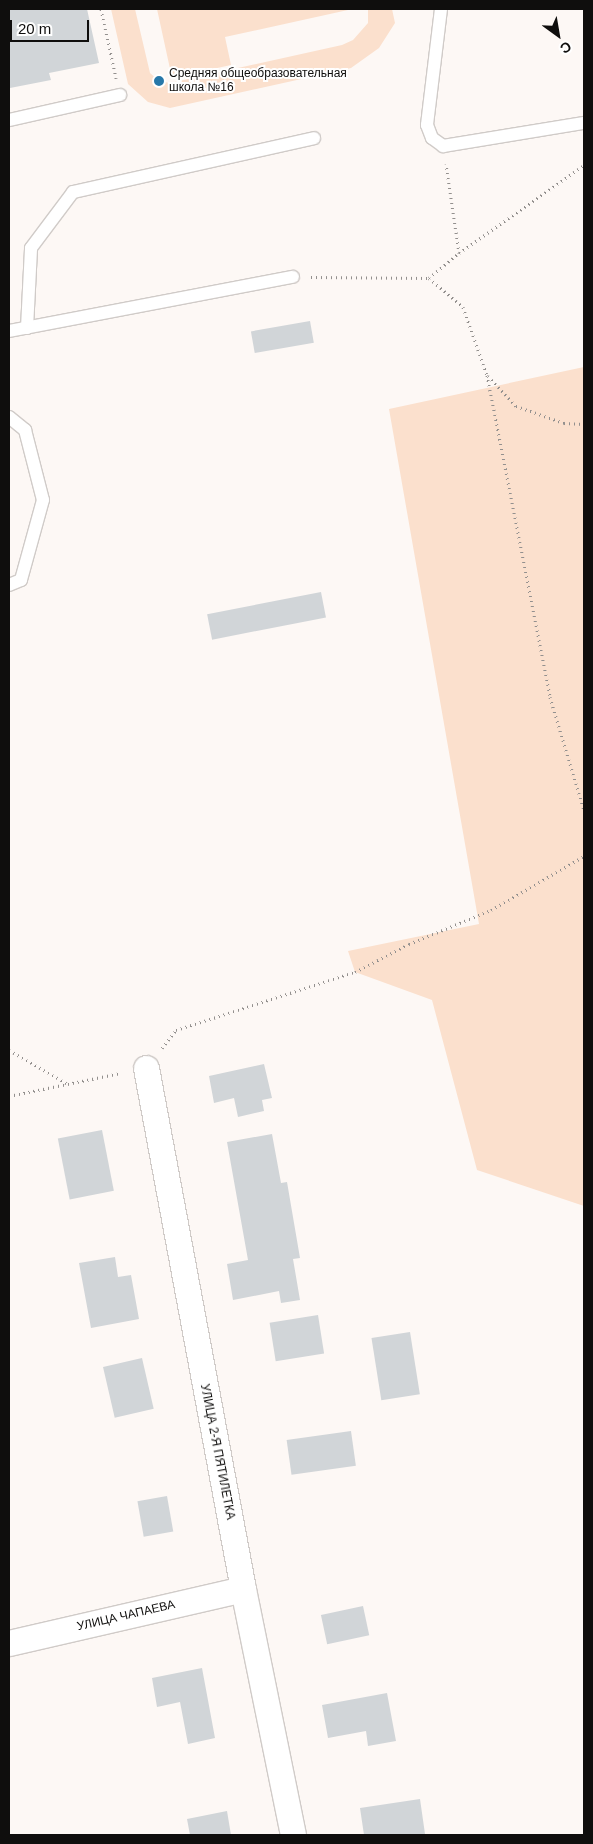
<!DOCTYPE html>
<html>
<head>
<meta charset="utf-8">
<style>
  body { margin:0 }
  #map { position:relative; width:593px; height:1844px; overflow:hidden; background:#fdf8f5; font-family:Arial,sans-serif }
  div>[style] { position:absolute }
  [style*='--x'] { left:calc(var(--x)*1px); top:calc(var(--y)*1px); width:calc(var(--w)*1px); rotate:calc(var(--a)*1deg) }
  .green>* { inset:0; background:#fbe0cd }
  .building>* { inset:0; background:#d1d5d8; transform-origin:0 0 }
  .path>* { height:3px; margin-top:-1.5px; transform-origin:0; background:repeating-linear-gradient(90deg,#93908e 0 1px,transparent 0 5px) }
  .roads { filter:drop-shadow(1px 0 #d0cbc8) drop-shadow(-1px 0 #d0cbc8) drop-shadow(0 1px #d0cbc8) drop-shadow(0 -1px #d0cbc8) }
  .lane>* { height:12px; margin:-6px; padding:0 6px; transform-origin:6px; border-radius:6px; background:#fff }
  .street>* { height:25px; margin:-12.5px; padding:0 12.5px; transform-origin:12.5px; border-radius:12.5px; background:#fff }
  .dots>* { width:14px; height:14px; translate:-50% -50%; box-sizing:border-box; border:2px solid #fff; border-radius:50% }
  span { translate:-50% -50%; white-space:nowrap; text-align:center; line-height:1.15; -webkit-text-stroke:4px #fff; paint-order:stroke }
  .poi-label { font-size:12px; color:#0f0e0d }
  .left { translate:0 -50%; text-align:left }
  .street-label { font-size:12px; color:#0f0e0d }
  .frame { position:absolute; inset:0; border:10px solid #0f0e0d; pointer-events:none }
  .north { position:absolute; left:533px; top:10px; width:50px; height:50px; -webkit-text-stroke:4px #fff; paint-order:stroke; rotate:148deg; font-size:14px; font-weight:700; line-height:20px; text-align:center; color:#0f0e0d }
  .north::after { content:''; display:block; margin:auto; width:18px; height:22px; background:#0f0e0d; clip-path:polygon(50% 0,100% 100%,50% 72%,0 100%) }
  .scale { position:absolute; left:10px; top:20px; width:79px; height:22px; box-sizing:border-box; border:2px solid #0f0e0d; border-top:0; padding-left:6px; font-size:15px; line-height:18px; white-space:nowrap; color:#0f0e0d; -webkit-text-stroke:4px #fff; paint-order:stroke }
</style>
</head>
<body>
<div id="map">
  <div class="green">
    <i style="clip-path:polygon(111px 9px,135px 9px,150px 73px,159px 81px,170px 83px,342px 45px,353px 40px,368px 23px,368px 9px,392px 9px,395px 23px,379px 48px,351px 68px,170px 108px,148px 102px,128px 84px)"></i>
    <i style="clip-path:polygon(157px 9px,347px 9px,348px 10px,225px 37px,231px 65px,172px 78px)"></i>
    <i style="clip-path:polygon(584px 367px,584px 1206px,477px 1170px,432px 1000px,355px 972px,348px 951px,479px 924px,389px 409px)"></i>
  </div>
  <div class="building">
    <i style="clip-path:polygon(9px 9px,87px 9px,99px 63px,49px 73px,51px 80px,10px 88px)"></i>
    <i style="left:310px;top:321px;width:22px;height:60px;rotate:80deg"></i>
    <i style="left:321px;top:592px;width:26px;height:116px;rotate:79deg"></i>
    <i style="clip-path:polygon(264px 1064px,272px 1098px,262px 1100px,264px 1111px,238px 1117px,234px 1098px,214px 1103px,209px 1076px)"></i>
    <i style="left:102px;top:1130px;width:62px;height:45px;rotate:79deg"></i>
    <i style="clip-path:polygon(272px 1134px,281px 1183px,287px 1182px,300px 1258px,293px 1259px,300px 1300px,281px 1303px,279px 1291px,233px 1300px,227px 1264px,248px 1260px,227px 1142px)"></i>
    <i style="clip-path:polygon(115px 1257px,118px 1277px,131px 1275px,139px 1319px,91px 1328px,79px 1263px)"></i>
    <i style="left:318px;top:1315px;width:39px;height:49px;rotate:81deg"></i>
    <i style="left:410px;top:1332px;width:63px;height:39px;rotate:81deg"></i>
    <i style="left:142px;top:1358px;width:52px;height:40px;rotate:77deg"></i>
    <i style="left:351px;top:1431px;width:35px;height:65px;rotate:82deg"></i>
    <i style="left:167px;top:1496px;width:36px;height:30px;rotate:80deg"></i>
    <i style="left:363px;top:1606px;width:30px;height:43px;rotate:78deg"></i>
    <i style="clip-path:polygon(202px 1668px,215px 1738px,188px 1744px,180px 1702px,157px 1707px,152px 1678px)"></i>
    <i style="clip-path:polygon(387px 1693px,396px 1741px,368px 1746px,366px 1731px,328px 1738px,322px 1705px)"></i>
    <i style="clip-path:polygon(420px 1799px,425px 1834px,364px 1835px,360px 1808px)"></i>
    <i style="clip-path:polygon(227px 1811px,231px 1835px,190px 1835px,187px 1819px)"></i>
  </div>
  <div class="path">
    <i style="--x:101;--y:9;--w:71;--a:77.7"></i>
    <i style="--x:459;--y:253;--w:153;--a:-35.1"></i>
    <i style="--x:311;--y:277;--w:118;--a:0.5"></i>
    <i style="--x:429;--y:278;--w:45;--a:40.5"></i>
    <i style="--x:463;--y:307;--w:72;--a:70.6"></i>
    <i style="--x:487;--y:375;--w:328;--a:78.9"></i>
    <i style="--x:550;--y:697;--w:118;--a:73.3"></i>
    <i style="--x:429;--y:278;--w:39;--a:-40"></i>
    <i style="--x:459;--y:253;--w:90;--a:-98.3"></i>
    <i style="--x:488;--y:376;--w:41;--a:47"></i>
    <i style="--x:516;--y:406;--w:51;--a:19.5"></i>
    <i style="--x:564;--y:423;--w:20;--a:3"></i>
    <i style="--x:162;--y:1048;--w:23;--a:-52"></i>
    <i style="--x:176;--y:1030;--w:188;--a:-18"></i>
    <i style="--x:355;--y:972;--w:61;--a:-27.4"></i>
    <i style="--x:409;--y:944;--w:89;--a:-22.5"></i>
    <i style="--x:491;--y:910;--w:108;--a:-30.1"></i>
    <i style="--x:9;--y:1050;--w:68;--a:30"></i>
    <i style="--x:9;--y:1096;--w:114;--a:-11.6"></i>
  </div>
  <div class="roads">
    <div class="lane">
      <i style="--x:441;--y:9;--w:117;--a:96.9"></i>
      <i style="--x:427;--y:125;--w:14;--a:69"></i>
      <i style="--x:432;--y:138;--w:14;--a:36"></i>
      <i style="--x:443;--y:146;--w:143;--a:-9.3"></i>
      <i style="--x:9;--y:120;--w:114;--a:-12.7"></i>
      <i style="--x:27;--y:328;--w:80;--a:-87.1"></i>
      <i style="--x:31;--y:248;--w:70;--a:-53.1"></i>
      <i style="--x:73;--y:192;--w:247;--a:-12.6"></i>
      <i style="--x:9;--y:331;--w:289;--a:-10.8"></i>
      <i style="--x:9;--y:417;--w:21;--a:39"></i>
      <i style="--x:25;--y:430;--w:72;--a:75.6"></i>
      <i style="--x:43;--y:500;--w:83;--a:105.4"></i>
      <i style="--x:21;--y:580;--w:13;--a:157"></i>
    </div>
    <div class="street">
      <i style="--x:146;--y:1068;--w:530;--a:79.45"></i>
      <i style="--x:243;--y:1589;--w:251;--a:78.5"></i>
      <i style="--x:9;--y:1643;--w:240;--a:-13"></i>
    </div>
  </div>
  <div class="dots">
    <i style="left:159px;top:81px;background:#2778a9"></i>
  </div>
  <div class="poi-label">
    <span class="left" style="left:169px;top:81px">Средняя общеобразовательная<br>школа №16</span>
  </div>
  <div class="street-label">
    <span style="left:217px;top:1452px;rotate:79deg">УЛИЦА 2-Я ПЯТИЛЕТКА</span>
    <span style="left:126px;top:1616px;rotate:-13deg">УЛИЦА ЧАПАЕВА</span>
  </div>
  <div class="frame"></div>
  <div class="north">С</div>
  <div class="scale">20 m</div>
</div>
</body>
</html>
